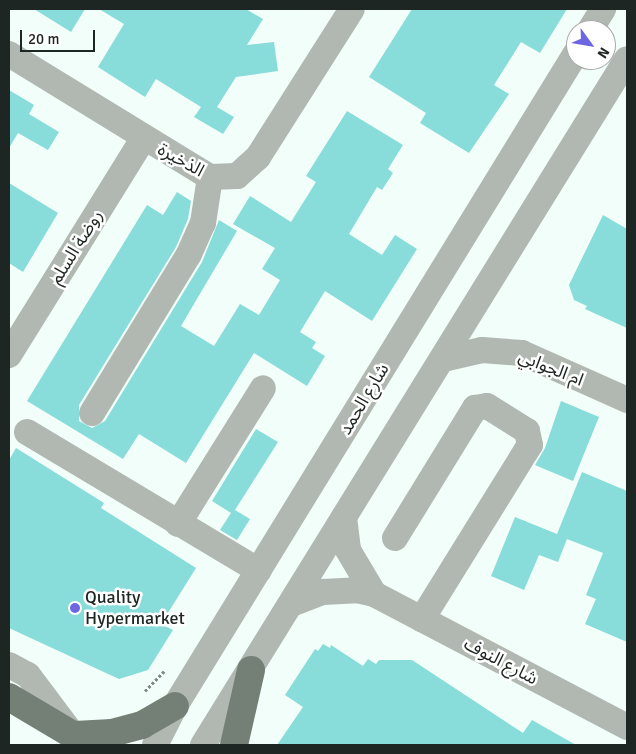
<!DOCTYPE html>
<html>
<head>
<meta charset="utf-8">
<style>
  body { margin:0 }
  #map { position:relative; width:636px; height:754px; overflow:hidden; background:#f2fef9; font-family:Signika,"Noto Sans Arabic",sans-serif }
  div>[style] { position:absolute }
  [style*='--x'] { left:calc(var(--x)*1px); top:calc(var(--y)*1px); width:calc(var(--w)*1px); rotate:calc(var(--a)*1deg) }
  .building>* { inset:0; background:#88dcd9 }
  .path>* { height:3px; margin-top:-1.5px; transform-origin:0; background:repeating-linear-gradient(90deg,#808a86 0 2.5px,transparent 0 5px) }
  .minor>* { height:26px; margin:-13px; padding:0 13px; transform-origin:13px; border-radius:13px; background:#b1b8b2 }
  .major>* { height:28px; margin:-14px; padding:0 14px; transform-origin:14px; border-radius:14px; background:#748076 }
  .dots>* { width:14px; height:14px; translate:-50% -50%; box-sizing:border-box; border:2px solid #fff; border-radius:50% }
  span { translate:-50% -50%; white-space:nowrap; text-align:center; line-height:1.15; -webkit-text-stroke:5px #fff; paint-order:stroke }
  .street-label { font-size:18px; color:#1e2623 }
  .poi-label { font-size:18px; color:#1e2623 }
  .left { translate:0 -50%; text-align:left }
  .frame { position:absolute; inset:0; border:10px solid #1e2623; pointer-events:none }
  .north { position:absolute; left:566px; top:20px; width:50px; height:50px; box-sizing:border-box; background:#fff; border:1px solid #a5a8a7; border-radius:50%; rotate:122deg; font-size:14px; font-weight:700; line-height:20px; text-align:center; color:#1e2623 }
  .north::after { content:''; display:block; margin:auto; width:18px; height:22px; background:#6c66e0; clip-path:polygon(50% 0,100% 100%,50% 72%,0 100%) }
  .scale { position:absolute; left:20px; top:30px; width:75px; height:22px; box-sizing:border-box; border:2px solid #1e2623; border-top:0; padding-left:6px; font-size:15px; line-height:18px; white-space:nowrap; color:#1e2623; -webkit-text-stroke:4px #fff; paint-order:stroke }
</style>
</head>
<body>
<div id="map">
  <div class="building">
    <i style="clip-path:polygon(34px 9px,85px 9px,71px 32px)"></i>
    <i style="clip-path:polygon(99px 9px,246px 9px,263px 19px,247px 45px,274px 42px,278px 71px,236px 77px,217px 107px,234px 117px,223px 134px,194px 117px,201px 107px,156px 79px,145px 97px,98px 67px,124px 24px)"></i>
    <i style="clip-path:polygon(412px 9px,567px 9px,540px 53px,521px 42px,494px 85px,509px 94px,469px 153px,420px 123px,426px 113px,369px 77px)"></i>
    <i style="clip-path:polygon(9px 90px,34px 105px,29px 114px,59px 132px,48px 150px,18px 133px,9px 148px)"></i>
    <i style="clip-path:polygon(347px 111px,403px 145px,388px 169px,393px 173px,382px 190px,377px 187px,349px 234px,382px 255px,395px 235px,417px 249px,372px 321px,325px 291px,300px 332px,316px 342px,312px 348px,325px 356px,307px 386px,254px 353px,186px 463px,139px 434px,123px 459px,27px 401px,147px 205px,163px 215px,177px 192px,191px 201px,188px 219px,176px 247px,79px 405px,79px 421px,92px 428px,105px 421px,202px 262px,219px 220px,237px 231px,181px 326px,214px 346px,240px 304px,259px 315px,280px 280px,262px 269px,275px 248px,233px 224px,250px 196px,291px 222px,316px 182px,306px 176px)"></i>
    <i style="clip-path:polygon(9px 183px,58px 213px,23px 272px,9px 263px)"></i>
    <i style="clip-path:polygon(603px 215px,627px 229px,627px 328px,585px 309px,587px 306px,574px 300px,569px 285px)"></i>
    <i style="clip-path:polygon(561px 401px,599px 417px,573px 481px,535px 465px,545px 448px)"></i>
    <i style="clip-path:polygon(256px 429px,278px 442px,235px 510px,250px 519px,237px 540px,220px 530px,231px 513px,212px 501px)"></i>
    <i style="clip-path:polygon(16px 448px,104px 503px,101px 508px,196px 568px,161px 624px,173px 630px,148px 670px,119px 679px,9px 628px,9px 460px)"></i>
    <i style="clip-path:polygon(582px 472px,627px 491px,627px 642px,585px 624px,596px 599px,586px 595px,603px 553px,567px 539px,558px 562px,539px 555px,524px 590px,491px 576px,515px 517px,557px 534px)"></i>
    <i style="clip-path:polygon(323px 644px,330px 648px,331px 645px,363px 666px,368px 659px,376px 664px,379px 660px,412px 660px,523px 733px,532px 720px,576px 745px,277px 745px,303px 707px,285px 695px,315px 649px,318px 651px)"></i>
  </div>
  <div class="path">
    <i style="--x:145;--y:691;--w:29;--a:-46"></i>
  </div>
  <div class="minor">
    <i style="--x:590;--y:30;--w:25;--a:-58"></i>
    <i style="--x:9;--y:54;--w:236;--a:31.5"></i>
    <i style="--x:210;--y:177;--w:27;--a:-2"></i>
    <i style="--x:237;--y:176;--w:28;--a:-42"></i>
    <i style="--x:258;--y:157;--w:175;--a:-57.6"></i>
    <i style="--x:9;--y:355;--w:254;--a:-58.2"></i>
    <i style="--x:443;--y:359;--w:40;--a:-13"></i>
    <i style="--x:482;--y:350;--w:40;--a:4.3"></i>
    <i style="--x:522;--y:353;--w:115;--a:24.1"></i>
    <i style="--x:92;--y:413;--w:186;--a:-58.6"></i>
    <i style="--x:189;--y:254;--w:34;--a:-66"></i>
    <i style="--x:203;--y:223;--w:47;--a:-81.3"></i>
    <i style="--x:27;--y:432;--w:270;--a:30.9"></i>
    <i style="--x:344;--y:517;--w:33;--a:83"></i>
    <i style="--x:348;--y:550;--w:51;--a:59.4"></i>
    <i style="--x:178;--y:524;--w:160;--a:-58"></i>
    <i style="--x:395;--y:538;--w:153;--a:-58.4"></i>
    <i style="--x:475;--y:408;--w:12;--a:-9"></i>
    <i style="--x:487;--y:406;--w:47;--a:32"></i>
    <i style="--x:527;--y:431;--w:14;--a:78"></i>
    <i style="--x:530;--y:445;--w:7;--a:124"></i>
    <i style="--x:526;--y:451;--w:198;--a:121.8"></i>
    <i style="--x:291;--y:604;--w:34;--a:-21"></i>
    <i style="--x:323;--y:592;--w:34;--a:-3"></i>
    <i style="--x:357;--y:590;--w:17;--a:13"></i>
    <i style="--x:374;--y:594;--w:286;--a:27.7"></i>
    <i style="--x:9;--y:665;--w:21;--a:28"></i>
    <i style="--x:28;--y:675;--w:70;--a:53.1"></i>
    <i style="--x:155;--y:745;--w:44;--a:-62.9"></i>
    <i style="--x:175;--y:706;--w:766;--a:-58.45"></i>
    <i style="--x:203;--y:745;--w:806;--a:-58.28"></i>
  </div>
  <div class="major">
    <i style="--x:9;--y:697;--w:94;--a:30.7"></i>
    <i style="--x:75;--y:735;--w:37;--a:-3"></i>
    <i style="--x:112;--y:733;--w:31;--a:-15"></i>
    <i style="--x:142;--y:725;--w:38;--a:-30"></i>
    <i style="--x:234;--y:745;--w:77;--a:-77.2"></i>
  </div>
  <div class="dots">
    <i style="left:75px;top:608px;background:#6c66e0"></i>
  </div>
  <div class="street-label">
    <span style="left:181px;top:160px;rotate:29deg">الذخيرة</span>
    <span style="left:76px;top:247px;rotate:-58deg">روضة السلم</span>
    <span style="left:551px;top:368px;rotate:22deg">ام الجوابي</span>
    <span style="left:364px;top:399px;rotate:-59deg">شارع الحمد</span>
    <span style="left:501px;top:661px;rotate:28deg">شارع النوف</span>
  </div>
  <div class="poi-label">
    <span class="left" style="left:85px;top:608px">Quality<br>Hypermarket</span>
  </div>
  <div class="frame"></div>
  <div class="north">N</div>
  <div class="scale">20 m</div>
</div>
</body>
</html>
